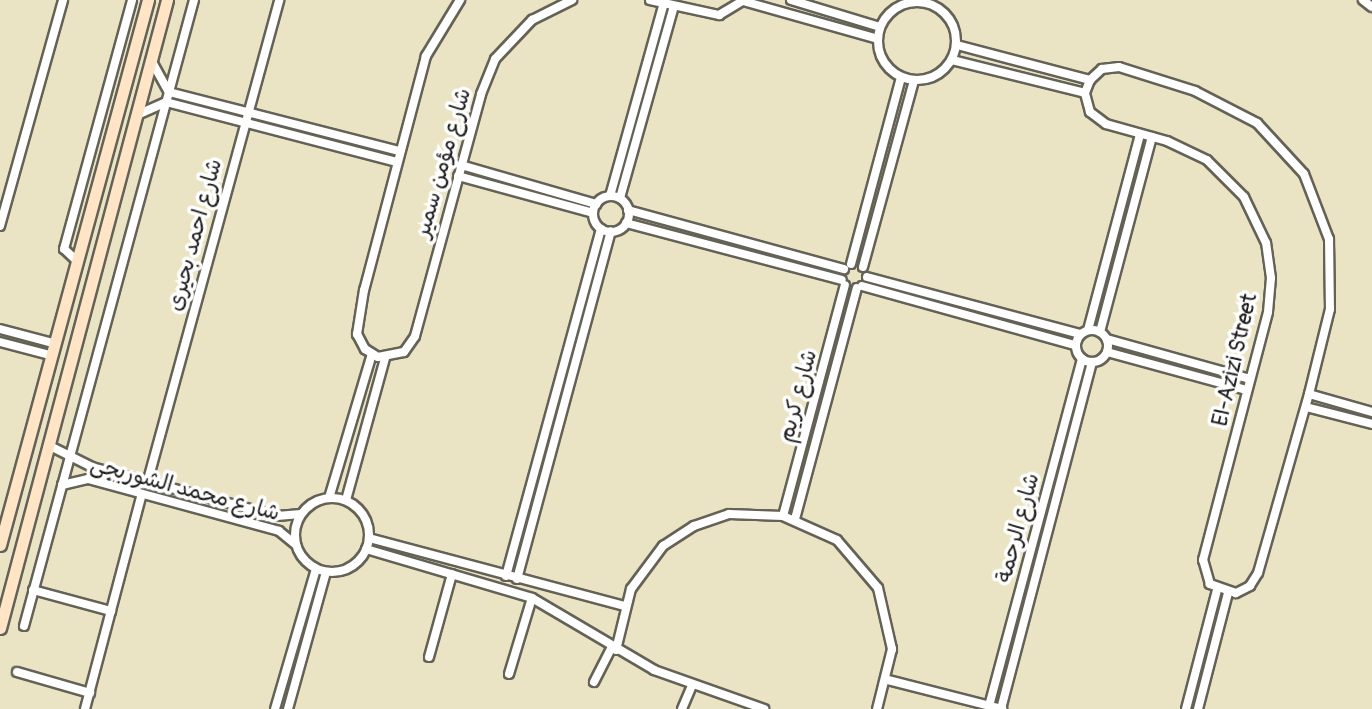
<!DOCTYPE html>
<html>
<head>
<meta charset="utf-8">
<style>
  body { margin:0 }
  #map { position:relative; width:1372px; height:709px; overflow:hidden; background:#eae4c4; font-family:Pangolin,"Playpen Sans Arabic",sans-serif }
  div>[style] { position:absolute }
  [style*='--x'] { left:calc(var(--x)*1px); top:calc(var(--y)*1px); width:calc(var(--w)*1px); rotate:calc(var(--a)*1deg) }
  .roads { filter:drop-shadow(2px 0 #646257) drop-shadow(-2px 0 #646257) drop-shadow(0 2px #646257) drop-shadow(0 -2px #646257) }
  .street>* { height:8px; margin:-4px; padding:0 4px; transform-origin:4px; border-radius:4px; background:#fff }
  .street>.ring { margin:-4px; padding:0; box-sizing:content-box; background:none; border:8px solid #fff; border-radius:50% }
  .secondary>* { height:11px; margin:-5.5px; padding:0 5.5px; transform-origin:5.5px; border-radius:5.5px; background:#ffe4c6 }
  span { translate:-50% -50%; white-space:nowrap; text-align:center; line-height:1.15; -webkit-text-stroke:7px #fff; paint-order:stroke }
  .street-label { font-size:22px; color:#1c1c1c }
</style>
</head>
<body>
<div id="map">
  <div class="roads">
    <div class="street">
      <i style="--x:460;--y:0;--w:66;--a:121.3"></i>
      <i style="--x:426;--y:56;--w:242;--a:104.8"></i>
      <i style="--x:364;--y:290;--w:45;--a:99"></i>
      <i style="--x:357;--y:334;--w:17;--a:62"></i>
      <i style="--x:365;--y:349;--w:15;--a:32"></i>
      <i style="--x:378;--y:357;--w:26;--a:-11"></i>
      <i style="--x:404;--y:352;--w:19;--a:-55"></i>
      <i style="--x:415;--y:336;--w:251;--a:-74.7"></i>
      <i style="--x:481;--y:94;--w:38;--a:-68"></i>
      <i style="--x:495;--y:59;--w:54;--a:-46.5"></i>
      <i style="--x:532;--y:20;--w:45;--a:-26.6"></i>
      <i style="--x:650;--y:0;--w:71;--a:12.3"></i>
      <i style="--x:719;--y:15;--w:29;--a:-31"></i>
      <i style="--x:791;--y:0;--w:93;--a:16.9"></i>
      <i style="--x:1363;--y:0;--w:11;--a:38"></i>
      <i style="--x:743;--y:1;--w:140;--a:15.7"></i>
      <i class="ring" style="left:878px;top:2px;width:70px;height:70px"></i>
      <i style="--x:957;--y:45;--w:138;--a:14.7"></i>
      <i style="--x:151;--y:60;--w:37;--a:61"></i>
      <i style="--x:169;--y:92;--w:237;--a:14.4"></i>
      <i style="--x:952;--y:60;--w:137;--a:13.9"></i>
      <i style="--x:1119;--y:67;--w:80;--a:17.5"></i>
      <i style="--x:1195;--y:91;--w:70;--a:27.3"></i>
      <i style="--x:1257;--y:123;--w:69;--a:47.3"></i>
      <i style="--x:1304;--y:174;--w:70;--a:69"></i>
      <i style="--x:1329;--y:239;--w:70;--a:89.2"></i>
      <i style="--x:1330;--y:309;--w:88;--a:103.9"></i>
      <i style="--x:1309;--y:394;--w:186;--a:105.9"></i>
      <i style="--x:1258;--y:573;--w:15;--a:122"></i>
      <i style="--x:1250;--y:586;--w:16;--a:153"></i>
      <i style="--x:1236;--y:593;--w:28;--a:-161"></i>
      <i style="--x:1210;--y:584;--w:25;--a:-106"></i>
      <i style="--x:1203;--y:560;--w:256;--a:-75.3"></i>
      <i style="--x:1268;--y:312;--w:34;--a:-85"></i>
      <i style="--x:1271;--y:278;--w:35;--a:-98"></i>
      <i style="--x:1266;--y:243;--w:51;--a:-115.6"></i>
      <i style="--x:1244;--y:197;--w:52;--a:-135"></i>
      <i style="--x:1207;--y:160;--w:44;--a:-154.6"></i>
      <i style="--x:1167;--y:141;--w:63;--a:-164.4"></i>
      <i style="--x:1106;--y:124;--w:20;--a:-143"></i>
      <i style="--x:1090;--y:112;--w:20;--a:-105"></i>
      <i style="--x:1085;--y:93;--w:14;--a:-69"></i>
      <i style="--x:1090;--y:80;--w:16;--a:-43"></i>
      <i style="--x:1102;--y:69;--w:17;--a:-7"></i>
      <i style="--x:137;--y:115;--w:32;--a:-24"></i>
      <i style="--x:166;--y:102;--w:239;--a:14.6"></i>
      <i style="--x:461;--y:165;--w:141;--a:16.1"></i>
      <i style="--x:458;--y:176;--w:140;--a:15.3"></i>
      <i style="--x:610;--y:196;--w:200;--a:-74.4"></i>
      <i class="ring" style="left:593px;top:196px;width:28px;height:28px"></i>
      <i style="--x:620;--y:198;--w:199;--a:-74.3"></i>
      <i style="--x:628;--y:210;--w:224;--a:15.3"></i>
      <i style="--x:626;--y:223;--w:223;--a:14.8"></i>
      <i style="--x:0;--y:226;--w:235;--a:-74.4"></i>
      <i style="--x:76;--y:260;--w:16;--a:-137"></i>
      <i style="--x:64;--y:249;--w:258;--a:-74.7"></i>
      <i style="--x:851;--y:264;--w:194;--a:-75"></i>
      <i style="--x:863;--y:267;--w:193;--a:-74.7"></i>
      <i style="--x:867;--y:277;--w:220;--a:15"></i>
      <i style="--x:862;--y:286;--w:221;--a:15.5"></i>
      <i style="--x:0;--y:329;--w:55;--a:14.8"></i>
      <i class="ring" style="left:1076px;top:330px;width:24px;height:24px"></i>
      <i style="--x:1088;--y:330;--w:203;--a:-75.1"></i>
      <i style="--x:1100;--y:332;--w:202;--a:-75.1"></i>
      <i style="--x:1107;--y:339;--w:148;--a:15.6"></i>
      <i style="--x:0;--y:342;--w:52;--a:14.6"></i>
      <i style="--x:1107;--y:352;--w:145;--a:15.2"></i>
      <i style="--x:1309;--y:394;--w:66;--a:15.9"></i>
      <i style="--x:1306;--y:407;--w:68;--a:14.4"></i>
      <i style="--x:48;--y:445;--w:49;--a:26.6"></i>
      <i style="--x:92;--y:467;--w:191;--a:14.8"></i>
      <i style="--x:277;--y:516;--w:24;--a:-5"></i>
      <i style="--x:148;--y:480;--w:498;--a:-74.7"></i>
      <i style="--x:62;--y:485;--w:27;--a:-13"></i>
      <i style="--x:88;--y:479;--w:198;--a:15.2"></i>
      <i style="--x:279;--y:531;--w:22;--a:39"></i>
      <i class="ring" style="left:295px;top:498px;width:66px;height:66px"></i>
      <i style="--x:329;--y:498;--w:150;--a:-73.4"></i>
      <i style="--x:346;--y:500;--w:147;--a:-74.6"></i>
      <i style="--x:783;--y:516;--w:239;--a:-75"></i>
      <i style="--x:795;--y:519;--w:239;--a:-75"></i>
      <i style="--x:369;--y:538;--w:264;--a:14.9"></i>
      <i style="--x:366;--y:549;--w:173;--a:16.4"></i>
      <i style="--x:532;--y:598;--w:142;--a:30.5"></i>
      <i style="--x:654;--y:670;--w:117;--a:19.5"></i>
      <i style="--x:506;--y:576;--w:360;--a:-74.7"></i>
      <i style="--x:517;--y:579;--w:360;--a:-74.9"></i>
      <i style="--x:33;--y:590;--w:81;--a:15.1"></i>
      <i style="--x:24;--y:626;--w:649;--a:-74.81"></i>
      <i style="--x:616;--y:650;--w:63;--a:-76.2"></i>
      <i style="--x:631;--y:589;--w:54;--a:-53.3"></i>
      <i style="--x:663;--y:546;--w:37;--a:-33"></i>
      <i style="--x:694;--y:526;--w:37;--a:-19"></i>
      <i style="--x:729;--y:514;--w:54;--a:2.1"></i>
      <i style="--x:783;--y:516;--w:59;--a:24"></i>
      <i style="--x:837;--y:540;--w:63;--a:49.5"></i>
      <i style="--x:878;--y:588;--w:63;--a:77.1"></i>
      <i style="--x:892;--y:649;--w:62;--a:104"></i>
      <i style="--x:429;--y:657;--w:86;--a:-74.5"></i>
      <i style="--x:17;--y:672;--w:76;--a:16"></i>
      <i style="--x:509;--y:674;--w:79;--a:-73.2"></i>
      <i style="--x:888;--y:680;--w:118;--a:14.3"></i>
      <i style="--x:594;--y:682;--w:39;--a:-63"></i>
      <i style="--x:989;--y:706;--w:359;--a:-75"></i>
      <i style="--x:85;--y:709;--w:222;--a:-75.2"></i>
      <i style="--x:275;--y:709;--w:146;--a:-73.7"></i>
      <i style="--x:288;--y:709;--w:142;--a:-74.5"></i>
      <i style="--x:682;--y:709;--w:25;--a:-67"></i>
      <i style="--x:1001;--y:709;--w:359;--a:-75.3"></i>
      <i style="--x:1186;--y:709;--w:123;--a:-75.4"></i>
      <i style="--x:1198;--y:709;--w:120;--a:-75.5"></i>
    </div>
    <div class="secondary">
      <i style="--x:0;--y:545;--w:565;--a:-74.81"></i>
      <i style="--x:0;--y:628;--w:650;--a:-75.11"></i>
    </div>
  </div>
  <div class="street-label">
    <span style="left:443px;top:163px;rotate:-74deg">شارع مؤمن سمير</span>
    <span style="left:195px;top:235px;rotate:-75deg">شارع احمد بحيرى</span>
    <span style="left:1235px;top:360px;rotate:-77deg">El-Azizi Street</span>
    <span style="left:798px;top:396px;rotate:-75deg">شارع كريم</span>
    <span style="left:185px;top:489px;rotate:15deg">شارع محمد الشوربجى</span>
    <span style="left:1018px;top:528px;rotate:-75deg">شارع الرحمة</span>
  </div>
</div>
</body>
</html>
